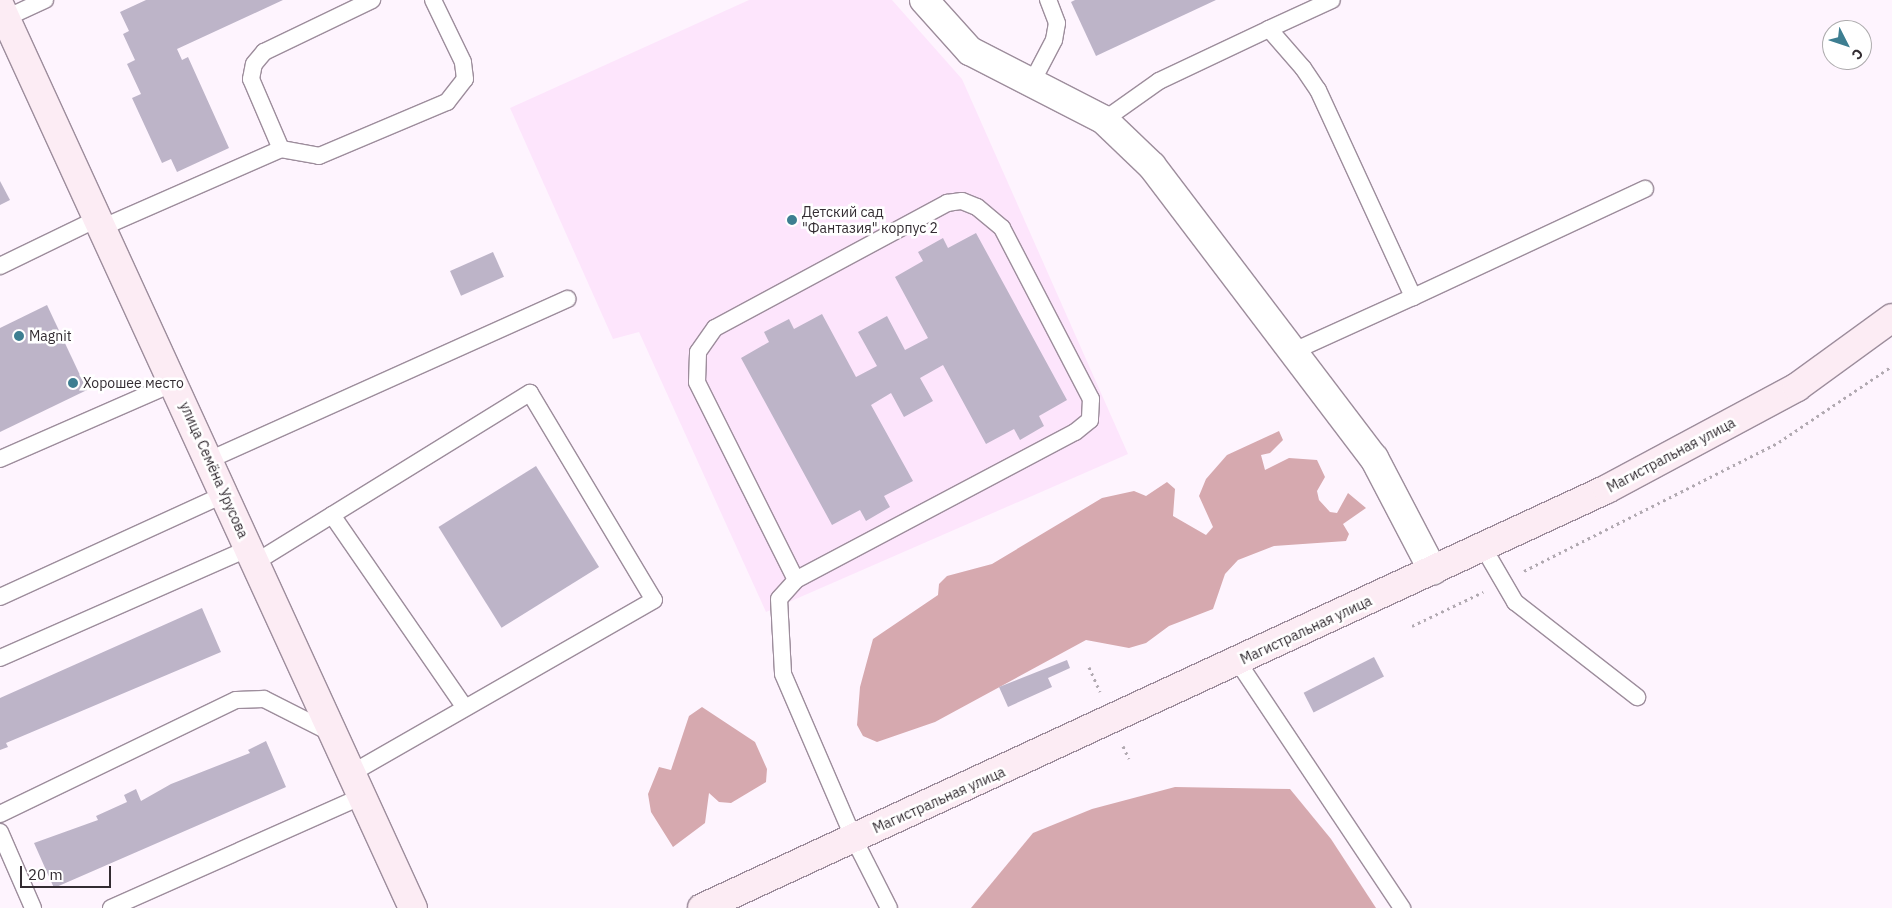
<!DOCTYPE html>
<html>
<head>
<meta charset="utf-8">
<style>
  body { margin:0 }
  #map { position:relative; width:1892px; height:908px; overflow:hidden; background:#fef4fe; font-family:"IBM Plex Sans",sans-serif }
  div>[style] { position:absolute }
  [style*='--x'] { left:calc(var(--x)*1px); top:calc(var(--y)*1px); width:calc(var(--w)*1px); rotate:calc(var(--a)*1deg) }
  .built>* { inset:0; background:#fde5fc }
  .forest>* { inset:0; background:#d6a9af }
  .building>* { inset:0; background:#bdb4c8; transform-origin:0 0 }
  .path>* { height:3px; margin-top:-1.5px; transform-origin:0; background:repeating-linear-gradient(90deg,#b1a9b1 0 2.5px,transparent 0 6.5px) }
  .roads { filter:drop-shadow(1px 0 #9d8d9c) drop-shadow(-1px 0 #9d8d9c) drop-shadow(0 1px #9d8d9c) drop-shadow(0 -1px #9d8d9c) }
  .lane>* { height:16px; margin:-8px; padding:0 8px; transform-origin:8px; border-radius:8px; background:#fff }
  .street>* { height:28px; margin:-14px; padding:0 14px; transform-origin:14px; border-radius:14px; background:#fff }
  .secondary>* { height:28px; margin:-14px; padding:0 14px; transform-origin:14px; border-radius:14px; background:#fcecf4 }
  .dots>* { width:14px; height:14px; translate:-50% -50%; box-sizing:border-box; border:2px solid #fff; border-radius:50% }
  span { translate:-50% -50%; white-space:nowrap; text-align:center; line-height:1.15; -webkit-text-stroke:5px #fff; paint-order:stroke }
  .poi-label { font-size:14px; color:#332c32 }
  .left { translate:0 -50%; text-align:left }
  .street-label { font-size:14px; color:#332c32 }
  .north { position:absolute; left:1822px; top:20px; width:50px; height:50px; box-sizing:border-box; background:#fff; border:1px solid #adabad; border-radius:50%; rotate:131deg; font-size:14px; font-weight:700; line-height:20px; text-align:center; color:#332c32 }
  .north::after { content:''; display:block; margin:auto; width:18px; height:22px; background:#3d7e91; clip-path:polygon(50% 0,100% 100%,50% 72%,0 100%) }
  .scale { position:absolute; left:20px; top:866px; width:91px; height:22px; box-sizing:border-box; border:2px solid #332c32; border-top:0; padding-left:6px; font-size:15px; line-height:18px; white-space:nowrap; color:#332c32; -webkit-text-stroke:4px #fff; paint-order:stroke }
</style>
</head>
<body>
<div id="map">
  <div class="built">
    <i style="clip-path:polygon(749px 0,892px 0,962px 79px,1128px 454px,766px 612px,639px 332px,613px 339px,510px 108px)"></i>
  </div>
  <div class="forest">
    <i style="clip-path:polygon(1279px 431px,1283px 440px,1270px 453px,1261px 455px,1265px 470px,1289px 458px,1317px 460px,1325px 477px,1317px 491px,1319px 500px,1330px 512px,1337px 513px,1348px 493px,1366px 508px,1343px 524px,1349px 534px,1346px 541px,1274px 546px,1238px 560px,1225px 574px,1213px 609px,1169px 626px,1146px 643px,1129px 648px,1086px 640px,935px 722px,877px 742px,863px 736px,857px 725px,860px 687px,873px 639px,938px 595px,939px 584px,947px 576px,992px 564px,1102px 498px,1134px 491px,1146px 496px,1167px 482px,1175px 489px,1173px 516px,1206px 535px,1213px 527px,1199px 496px,1206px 479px,1227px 455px)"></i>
    <i style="clip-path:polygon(702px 707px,755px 742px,767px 769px,766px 782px,731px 803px,719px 802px,709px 793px,705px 823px,673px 847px,651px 812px,648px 794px,659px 767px,671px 770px,689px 716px)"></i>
    <i style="clip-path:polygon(1175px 787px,1290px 789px,1331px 839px,1376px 908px,971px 908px,1033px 833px,1092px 809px)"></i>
  </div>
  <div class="building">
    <i style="clip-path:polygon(146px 0,283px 0,177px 49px,182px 60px,188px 57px,229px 148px,177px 172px,171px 159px,162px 163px,132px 98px,141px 94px,127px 64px,135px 60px,123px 34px,129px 31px,120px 12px)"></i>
    <i style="clip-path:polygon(1075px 0,1216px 0,1096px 56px,1071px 2px)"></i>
    <i style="clip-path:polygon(0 181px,10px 200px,0 205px)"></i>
    <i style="clip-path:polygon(976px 233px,1067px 400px,1039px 416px,1044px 426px,1020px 440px,1014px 429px,986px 444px,943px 365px,920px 378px,933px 401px,904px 417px,891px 393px,871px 405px,913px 481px,884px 496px,890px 507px,866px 521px,860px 510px,832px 525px,741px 358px,769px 342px,764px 332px,789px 319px,794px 329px,822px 314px,856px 377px,877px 366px,858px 332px,887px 316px,905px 350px,928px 338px,895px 277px,923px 261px,918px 252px,943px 238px,948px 248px)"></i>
    <i style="left:493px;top:252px;width:27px;height:47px;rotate:66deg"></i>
    <i style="clip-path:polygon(47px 305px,87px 390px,0 432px,0 328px)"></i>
    <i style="left:536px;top:466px;width:119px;height:115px;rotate:58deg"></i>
    <i style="clip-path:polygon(202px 608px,221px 652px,6px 743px,8px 747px,0 750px,0 698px)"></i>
    <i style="left:1374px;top:657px;width:22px;height:79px;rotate:63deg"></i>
    <i style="clip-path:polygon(1067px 660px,1070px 668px,1048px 678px,1052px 687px,1008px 707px,999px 687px)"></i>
    <i style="clip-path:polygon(266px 741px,286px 787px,54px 888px,34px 843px,98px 820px,96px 816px,127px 802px,124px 795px,136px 789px,141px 801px,171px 784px,250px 753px,248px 750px)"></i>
  </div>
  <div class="path">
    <i style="--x:1524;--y:571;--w:286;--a:-26.8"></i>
    <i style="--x:1779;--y:442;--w:136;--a:-33.9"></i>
    <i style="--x:1412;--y:626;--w:79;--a:-25.6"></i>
    <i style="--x:1089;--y:667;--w:27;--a:66"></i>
    <i style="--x:1123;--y:746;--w:14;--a:65"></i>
  </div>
  <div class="roads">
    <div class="lane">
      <i style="--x:6;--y:18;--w:43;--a:-24.8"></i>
      <i style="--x:1269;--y:29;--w:69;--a:-24.7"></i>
      <i style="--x:1031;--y:84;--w:50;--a:-62.4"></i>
      <i style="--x:1054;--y:40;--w:17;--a:-80"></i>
      <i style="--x:1057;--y:23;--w:25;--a:-111"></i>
      <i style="--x:1104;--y:120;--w:67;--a:-35.3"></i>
      <i style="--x:1159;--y:81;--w:122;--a:-25.3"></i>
      <i style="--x:1269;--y:29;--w:52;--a:48.9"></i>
      <i style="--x:1303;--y:68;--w:27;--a:56"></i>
      <i style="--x:1318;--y:90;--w:228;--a:65.3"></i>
      <i style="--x:1413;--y:297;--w:131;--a:155.6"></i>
      <i style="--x:281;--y:149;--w:76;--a:-113.2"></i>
      <i style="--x:251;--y:79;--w:15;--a:-79"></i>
      <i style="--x:254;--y:64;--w:16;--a:-50"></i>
      <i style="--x:264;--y:52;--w:120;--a:-25.7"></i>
      <i style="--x:101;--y:228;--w:197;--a:-23.7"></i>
      <i style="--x:281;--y:149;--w:39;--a:10"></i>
      <i style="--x:319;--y:156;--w:139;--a:-22.9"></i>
      <i style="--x:447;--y:102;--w:29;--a:-52"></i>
      <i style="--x:465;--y:79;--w:17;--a:-97"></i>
      <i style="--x:463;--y:62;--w:69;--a:-115.8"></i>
      <i style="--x:0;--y:266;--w:108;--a:-25.9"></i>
      <i style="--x:1413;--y:297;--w:256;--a:-25"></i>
      <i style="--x:0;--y:459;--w:190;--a:-23.6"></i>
      <i style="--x:209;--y:460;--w:393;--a:-24.2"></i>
      <i style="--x:332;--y:515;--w:234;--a:55.4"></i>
      <i style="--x:1483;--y:547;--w:64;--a:59.8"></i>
      <i style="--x:1515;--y:602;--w:155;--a:37.9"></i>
      <i style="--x:256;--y:562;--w:322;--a:-31.7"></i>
      <i style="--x:530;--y:393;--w:241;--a:59.1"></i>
      <i style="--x:654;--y:600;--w:348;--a:150.2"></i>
      <i style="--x:796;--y:580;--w:221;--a:-116.6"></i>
      <i style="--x:697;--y:382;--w:30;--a:-88"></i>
      <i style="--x:698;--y:352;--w:29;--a:-55"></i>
      <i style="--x:715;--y:328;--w:264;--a:-28.3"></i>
      <i style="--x:947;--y:203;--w:15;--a:-8"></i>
      <i style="--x:962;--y:201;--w:16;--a:22"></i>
      <i style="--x:977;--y:207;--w:33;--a:40"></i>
      <i style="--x:1002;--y:228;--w:193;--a:62.5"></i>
      <i style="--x:1091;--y:399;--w:21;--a:93"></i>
      <i style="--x:1090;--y:420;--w:19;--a:141"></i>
      <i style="--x:1075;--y:432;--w:316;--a:152.1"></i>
      <i style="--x:796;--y:580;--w:25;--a:132"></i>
      <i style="--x:779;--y:599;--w:75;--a:86.9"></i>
      <i style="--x:783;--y:674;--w:180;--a:66.7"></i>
      <i style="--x:854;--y:839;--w:77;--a:63.1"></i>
      <i style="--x:0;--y:597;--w:247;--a:-24.6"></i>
      <i style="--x:0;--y:658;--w:272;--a:-23.8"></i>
      <i style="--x:1238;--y:662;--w:296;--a:56.3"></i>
      <i style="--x:0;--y:814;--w:262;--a:-25.8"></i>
      <i style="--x:236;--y:700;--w:28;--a:-2"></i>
      <i style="--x:264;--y:699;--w:77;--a:26.9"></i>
      <i style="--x:0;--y:832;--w:83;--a:66.5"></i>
      <i style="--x:111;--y:908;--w:276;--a:-24"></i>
    </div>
    <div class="street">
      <i style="--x:924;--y:0;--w:69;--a:48"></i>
      <i style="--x:970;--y:51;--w:151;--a:27.2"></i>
      <i style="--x:1104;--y:120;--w:66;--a:43.8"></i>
      <i style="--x:1152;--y:166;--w:367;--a:52.8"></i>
      <i style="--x:1374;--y:458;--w:127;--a:62.4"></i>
    </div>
    <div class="secondary">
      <i style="--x:0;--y:6;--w:992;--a:65.4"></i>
      <i style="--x:702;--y:908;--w:997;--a:-24.84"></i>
      <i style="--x:1607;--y:489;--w:216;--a:-28.2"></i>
      <i style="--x:1797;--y:387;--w:117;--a:-36"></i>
    </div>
  </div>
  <div class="dots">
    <i style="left:792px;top:220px;background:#3d7e91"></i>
    <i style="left:19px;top:336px;background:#3d7e91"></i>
    <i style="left:73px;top:383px;background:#3d7e91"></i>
  </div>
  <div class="poi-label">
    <span class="left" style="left:802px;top:220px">Детский сад<br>"Фантазия" корпус 2</span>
    <span class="left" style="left:29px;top:336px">Magnit</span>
    <span class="left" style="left:83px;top:383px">Хорошее место</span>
  </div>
  <div class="street-label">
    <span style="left:1671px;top:455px;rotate:-28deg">Магистральная улица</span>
    <span style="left:214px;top:470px;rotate:66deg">улица Семёна Урусова</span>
    <span style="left:1306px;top:630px;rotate:-25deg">Магистральная улица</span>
    <span style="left:939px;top:800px;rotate:-24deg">Магистральная улица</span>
  </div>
  <div class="north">С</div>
  <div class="scale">20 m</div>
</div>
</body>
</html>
